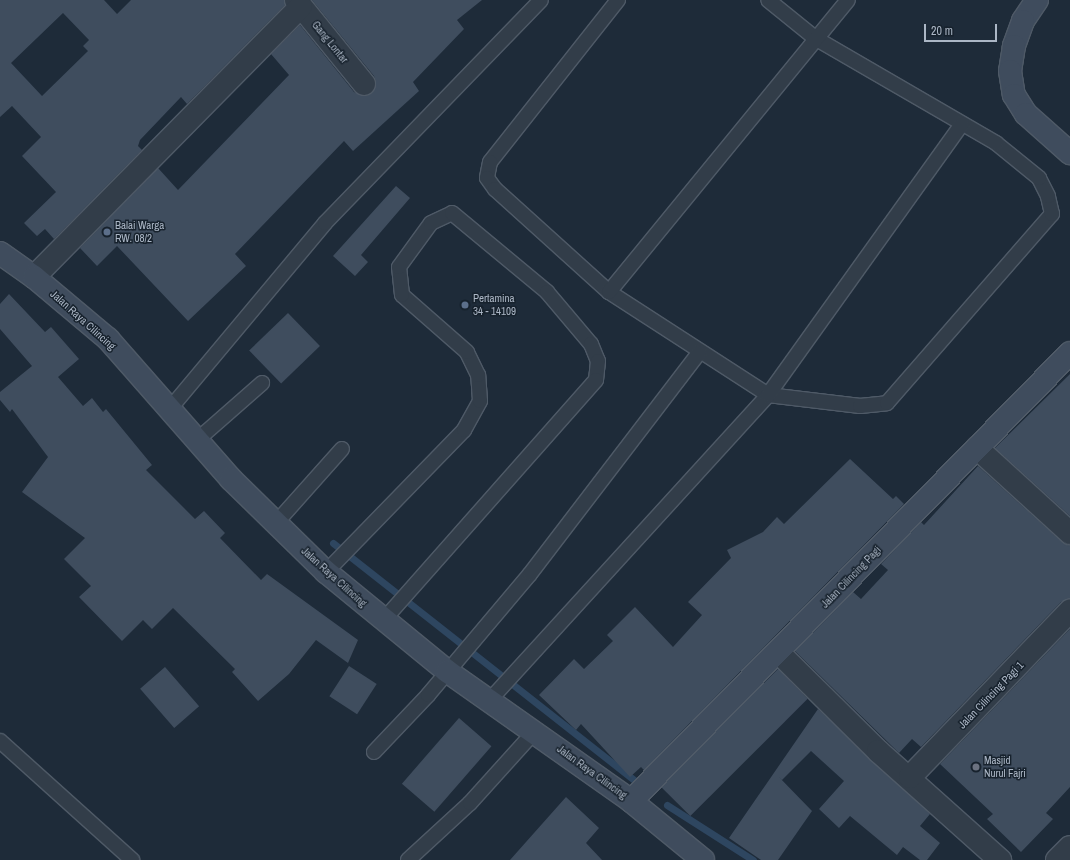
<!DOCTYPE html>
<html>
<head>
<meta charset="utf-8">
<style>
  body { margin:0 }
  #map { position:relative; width:1070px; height:860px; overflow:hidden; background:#1e2b39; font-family:"Archivo Narrow",sans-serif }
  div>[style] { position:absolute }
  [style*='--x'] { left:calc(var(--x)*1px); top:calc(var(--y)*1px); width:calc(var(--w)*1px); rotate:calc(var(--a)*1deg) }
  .stream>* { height:7px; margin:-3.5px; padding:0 3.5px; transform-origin:3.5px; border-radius:3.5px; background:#2e4660 }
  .building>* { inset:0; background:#3f4d5e; transform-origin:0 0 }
  .roads { filter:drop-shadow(1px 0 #4f5a67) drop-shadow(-1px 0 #4f5a67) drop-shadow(0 1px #4f5a67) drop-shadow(0 -1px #4f5a67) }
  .lane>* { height:14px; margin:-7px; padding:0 7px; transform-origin:7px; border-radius:7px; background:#323d49 }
  .street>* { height:22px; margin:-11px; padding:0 11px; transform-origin:11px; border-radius:11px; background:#323d49 }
  .secondary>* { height:22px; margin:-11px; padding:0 11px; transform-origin:11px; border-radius:11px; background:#3f4c5d }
  .dots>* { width:11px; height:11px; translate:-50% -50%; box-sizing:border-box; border:2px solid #17222d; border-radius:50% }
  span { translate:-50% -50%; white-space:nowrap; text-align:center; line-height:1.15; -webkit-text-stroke:3px #17222d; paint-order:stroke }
  .street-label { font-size:11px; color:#acb7c6 }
  .poi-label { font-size:11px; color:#acb7c6 }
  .left { translate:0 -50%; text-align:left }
  .scale { position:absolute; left:924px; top:24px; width:73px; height:18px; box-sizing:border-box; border:2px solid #acb7c6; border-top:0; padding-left:5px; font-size:12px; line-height:14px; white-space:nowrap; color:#acb7c6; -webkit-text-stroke:3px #17222d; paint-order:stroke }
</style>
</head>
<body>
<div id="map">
  <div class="stream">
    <i style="--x:333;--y:543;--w:392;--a:38.2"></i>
    <i style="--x:667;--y:805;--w:102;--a:32.6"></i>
  </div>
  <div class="building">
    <i style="clip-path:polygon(evenodd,0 0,104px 0,117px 14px,131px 0,284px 0,285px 5px,187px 104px,181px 97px,140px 140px,138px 146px,142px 150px,54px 239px,45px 229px,37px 236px,24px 223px,56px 192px,22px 156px,41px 137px,12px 106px,0 117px,0 0,63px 13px,89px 40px,83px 46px,88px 51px,42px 96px,11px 63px,63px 13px)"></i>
    <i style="clip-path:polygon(312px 0,482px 0,457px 20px,464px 29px,413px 82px,419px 91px,353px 151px,344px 141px,235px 254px,246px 266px,188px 321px,117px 246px,97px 266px,80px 248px,158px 168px,178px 190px,289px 75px,271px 54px,300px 25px,354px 92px,366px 96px,372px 93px,376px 82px,374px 76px)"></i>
    <i style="clip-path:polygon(396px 186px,410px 198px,361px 255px,368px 262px,355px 276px,333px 256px)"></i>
    <i style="clip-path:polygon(9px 294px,45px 332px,51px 327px,79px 359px,58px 377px,83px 406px,92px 398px,103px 412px,106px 409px,152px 465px,146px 470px,195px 519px,204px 511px,225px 533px,220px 538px,261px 580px,267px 574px,358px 640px,348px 663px,316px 640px,289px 674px,258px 701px,232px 672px,235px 669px,173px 608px,152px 629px,143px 620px,122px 641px,79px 597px,91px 586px,64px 559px,85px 538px,22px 492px,48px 457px,12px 409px,10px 412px,0 400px,0 392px,32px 366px,0 329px,0 304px)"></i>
    <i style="left:288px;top:313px;width:46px;height:54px;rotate:46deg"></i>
    <i style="clip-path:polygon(1070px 374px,1070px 516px,995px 448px)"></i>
    <i style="clip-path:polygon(850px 459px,893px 499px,896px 496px,904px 504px,644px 770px,641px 767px,630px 777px,581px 724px,576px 730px,539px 695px,574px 659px,584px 669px,613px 641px,607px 635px,635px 607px,673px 647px,702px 615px,688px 602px,731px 558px,727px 550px,763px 532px,777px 517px,784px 524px)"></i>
    <i style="clip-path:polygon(978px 466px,1062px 542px,1070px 545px,1070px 599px,1061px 602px,921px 747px,912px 739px,899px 753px,795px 651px,853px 592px,861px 599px,888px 570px,881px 564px,921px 522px,924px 525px)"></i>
    <i style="clip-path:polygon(1070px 629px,1070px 787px,1046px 813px,1053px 819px,1021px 852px,987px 819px,993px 814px,940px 764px)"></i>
    <i style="left:349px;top:666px;width:33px;height:36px;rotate:33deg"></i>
    <i style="left:165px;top:667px;width:52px;height:33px;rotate:49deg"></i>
    <i style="left:778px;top:669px;width:42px;height:166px;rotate:45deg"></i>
    <i style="clip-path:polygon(818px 709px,930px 814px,920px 826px,940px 843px,927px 860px,920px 860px,903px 847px,897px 855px,850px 816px,839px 828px,819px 809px,844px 781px,811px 751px,782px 780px,778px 776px,812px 811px,778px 860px,761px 860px,729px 838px)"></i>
    <i style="left:459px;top:718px;width:43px;height:87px;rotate:41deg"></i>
    <i style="clip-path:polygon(566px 797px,599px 828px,586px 843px,602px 860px,510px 860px)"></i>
  </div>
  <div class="roads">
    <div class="lane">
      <i style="--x:618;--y:0;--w:206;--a:128.3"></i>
      <i style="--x:490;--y:162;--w:16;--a:101"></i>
      <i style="--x:487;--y:178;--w:14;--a:54"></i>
      <i style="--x:495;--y:189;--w:154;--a:42.1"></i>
      <i style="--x:609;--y:292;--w:189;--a:32.9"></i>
      <i style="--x:768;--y:395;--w:93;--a:6.8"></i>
      <i style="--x:860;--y:406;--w:27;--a:-6"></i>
      <i style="--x:887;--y:403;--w:251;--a:-48.9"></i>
      <i style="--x:1052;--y:214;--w:18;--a:-103"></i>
      <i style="--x:1048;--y:196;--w:20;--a:-117"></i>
      <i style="--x:1039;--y:178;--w:55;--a:-140.9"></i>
      <i style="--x:996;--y:143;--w:209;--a:-149.9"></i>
      <i style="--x:815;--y:38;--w:60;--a:-141"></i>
      <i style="--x:609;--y:292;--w:377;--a:-50.7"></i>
      <i style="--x:168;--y:411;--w:245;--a:-50.1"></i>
      <i style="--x:325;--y:223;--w:310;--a:-45.9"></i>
      <i style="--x:196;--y:441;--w:88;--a:-41.3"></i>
      <i style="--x:276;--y:523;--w:99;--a:-48.3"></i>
      <i style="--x:326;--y:572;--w:198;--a:-45.8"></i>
      <i style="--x:464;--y:430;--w:33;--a:-61"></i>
      <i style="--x:480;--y:401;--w:26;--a:-94"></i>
      <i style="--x:478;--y:375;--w:25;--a:-116"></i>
      <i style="--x:467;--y:352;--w:86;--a:-138.8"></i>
      <i style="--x:402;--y:295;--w:28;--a:-96"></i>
      <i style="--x:399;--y:267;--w:54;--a:-54"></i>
      <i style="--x:431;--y:223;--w:23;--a:-25"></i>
      <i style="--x:452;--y:213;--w:124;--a:39.7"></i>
      <i style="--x:547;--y:292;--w:68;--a:49.8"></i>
      <i style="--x:591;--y:344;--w:18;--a:68"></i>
      <i style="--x:598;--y:361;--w:19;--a:96"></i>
      <i style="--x:596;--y:380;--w:320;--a:131.5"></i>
      <i style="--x:488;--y:702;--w:416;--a:-47.6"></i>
      <i style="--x:768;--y:395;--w:333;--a:-54.4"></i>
      <i style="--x:0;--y:741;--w:178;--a:42"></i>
      <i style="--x:374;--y:752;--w:79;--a:-46.5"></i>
      <i style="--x:428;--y:695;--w:158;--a:-49.9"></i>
      <i style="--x:530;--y:574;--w:278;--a:-52.6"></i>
      <i style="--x:408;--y:860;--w:84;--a:-42.6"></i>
      <i style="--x:470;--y:803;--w:97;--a:-47.9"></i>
    </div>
    <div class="street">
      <i style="--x:296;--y:0;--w:108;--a:51"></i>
      <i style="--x:34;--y:277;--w:380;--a:-45.4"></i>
      <i style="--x:977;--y:448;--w:126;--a:42.4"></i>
      <i style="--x:778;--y:652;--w:141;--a:44.7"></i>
      <i style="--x:878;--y:751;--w:164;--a:41.8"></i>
      <i style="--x:910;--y:777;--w:231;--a:-46.1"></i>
      <i style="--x:1057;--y:860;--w:18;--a:-45"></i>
    </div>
    <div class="secondary">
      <i style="--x:1037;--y:0;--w:25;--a:124"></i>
      <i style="--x:1023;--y:21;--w:27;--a:110"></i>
      <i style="--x:1014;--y:46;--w:25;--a:99"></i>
      <i style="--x:1010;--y:71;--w:24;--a:81"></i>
      <i style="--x:1014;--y:95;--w:22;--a:58"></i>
      <i style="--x:1026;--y:114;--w:59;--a:41.6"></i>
      <i style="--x:0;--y:253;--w:42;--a:35.2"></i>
      <i style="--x:34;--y:277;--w:97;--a:40"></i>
      <i style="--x:108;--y:339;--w:186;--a:48.7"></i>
      <i style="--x:231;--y:479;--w:133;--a:44.4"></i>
      <i style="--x:326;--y:572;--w:156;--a:39.3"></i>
      <i style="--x:447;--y:671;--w:225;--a:35.2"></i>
      <i style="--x:631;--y:801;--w:93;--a:39.3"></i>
      <i style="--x:631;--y:801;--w:627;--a:-45.58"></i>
    </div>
  </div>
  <div class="dots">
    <i style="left:107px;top:232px;background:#5c6f8a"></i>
    <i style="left:465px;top:305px;background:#5c6f8a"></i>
    <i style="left:976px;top:767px;background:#6b7280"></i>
  </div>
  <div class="street-label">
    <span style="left:330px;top:42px;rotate:51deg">Gang Lontar</span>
    <span style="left:83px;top:320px;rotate:42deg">Jalan Raya Cilincing</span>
    <span style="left:334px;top:577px;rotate:42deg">Jalan Raya Cilincing</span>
    <span style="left:851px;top:577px;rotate:-46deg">Jalan Cilincing Pagi</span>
    <span style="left:991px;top:695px;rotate:-46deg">Jalan Cilincing Pagi 1</span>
    <span style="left:592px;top:772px;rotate:36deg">Jalan Raya Cilincing</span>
  </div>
  <div class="poi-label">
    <span class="left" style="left:115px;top:232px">Balai Warga<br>RW. 08/2</span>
    <span class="left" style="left:473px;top:305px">Pertamina<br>34 - 14109</span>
    <span class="left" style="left:984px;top:767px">Masjid<br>Nurul Fajri</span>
  </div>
  <div class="scale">20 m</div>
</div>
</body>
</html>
